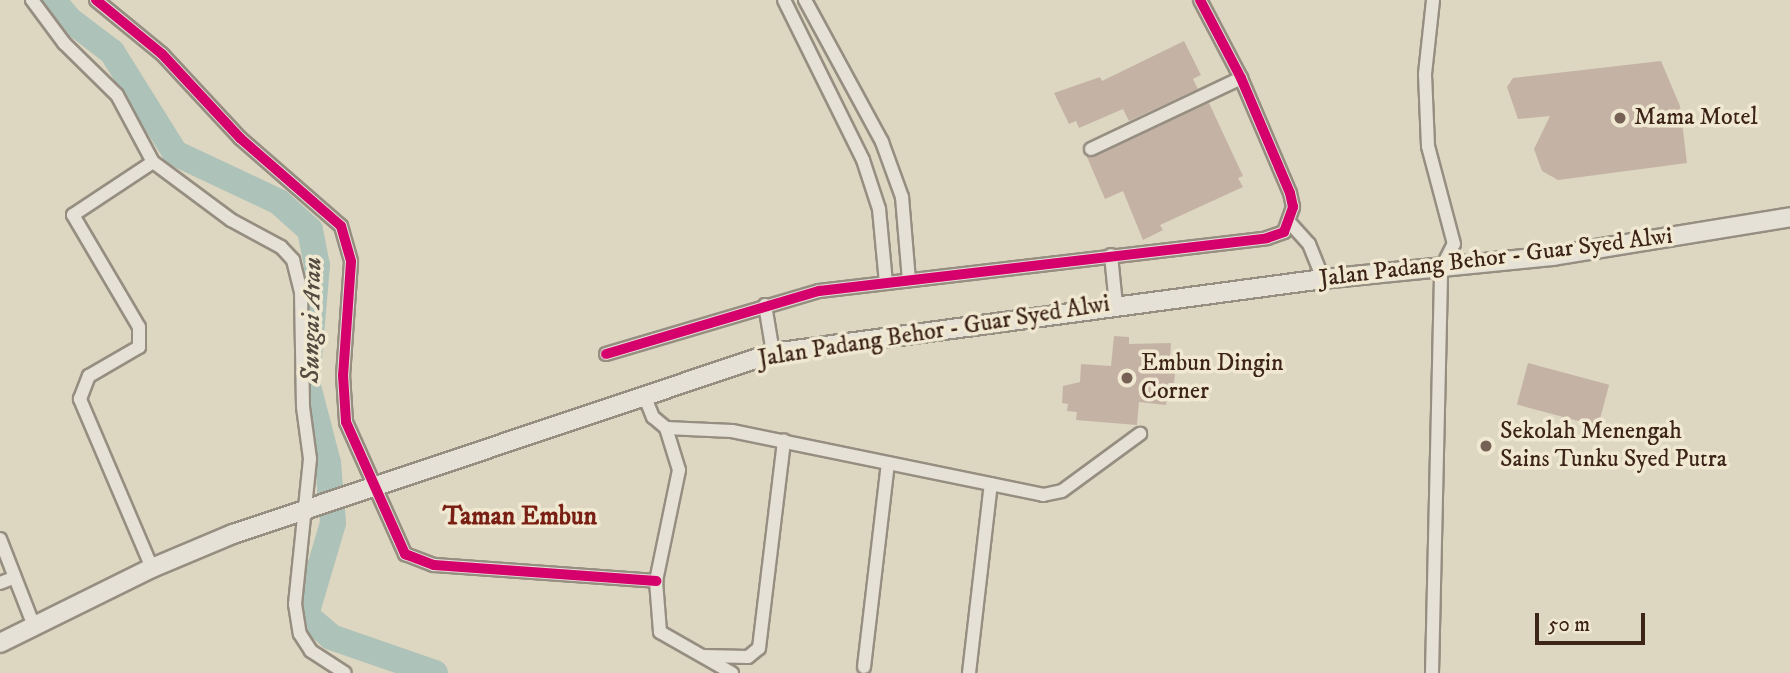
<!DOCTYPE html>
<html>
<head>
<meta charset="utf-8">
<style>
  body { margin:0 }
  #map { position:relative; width:1790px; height:673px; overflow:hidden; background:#ddd6c1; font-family:"IM FELL DW Pica",serif }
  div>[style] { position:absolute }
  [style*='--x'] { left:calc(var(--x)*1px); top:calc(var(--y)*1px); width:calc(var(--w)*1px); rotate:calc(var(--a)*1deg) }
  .river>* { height:26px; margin:-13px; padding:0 13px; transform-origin:13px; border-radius:13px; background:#adc2b9 }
  .building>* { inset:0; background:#c4b3a4; transform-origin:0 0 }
  .roads { filter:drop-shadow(2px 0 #968e81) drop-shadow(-2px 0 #968e81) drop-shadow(0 2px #968e81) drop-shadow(0 -2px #968e81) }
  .street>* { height:12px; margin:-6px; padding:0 6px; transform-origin:6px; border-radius:6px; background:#e5e1d6 }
  .secondary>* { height:18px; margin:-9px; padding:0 9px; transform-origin:9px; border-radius:9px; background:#e5e1d6 }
  .cycleway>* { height:10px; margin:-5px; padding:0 5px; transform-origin:5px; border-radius:5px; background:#d6006c }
  .dots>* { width:19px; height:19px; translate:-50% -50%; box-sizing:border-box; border:4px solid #f0e8d0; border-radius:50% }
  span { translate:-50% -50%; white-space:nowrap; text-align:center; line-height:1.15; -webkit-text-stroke:7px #f0e8d0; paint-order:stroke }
  .poi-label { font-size:24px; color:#3d2419 }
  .left { translate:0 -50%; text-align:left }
  .street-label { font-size:24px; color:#3d2419 }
  .water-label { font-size:26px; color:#544a40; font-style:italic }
  .neighbourhood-label { font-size:26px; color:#7a1f14; font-weight:700 }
  .scale { position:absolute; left:1535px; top:613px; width:110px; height:32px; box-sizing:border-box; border:4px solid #3d2419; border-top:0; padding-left:9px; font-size:21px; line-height:24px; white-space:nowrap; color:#3d2419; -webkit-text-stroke:5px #f0e8d0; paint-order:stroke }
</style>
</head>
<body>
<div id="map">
  <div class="river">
    <i style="--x:53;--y:0;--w:26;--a:50"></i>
    <i style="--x:70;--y:20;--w:53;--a:37.3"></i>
    <i style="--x:112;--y:52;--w:119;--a:58"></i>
    <i style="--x:175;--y:153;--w:115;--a:25.2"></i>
    <i style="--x:279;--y:202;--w:42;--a:42.1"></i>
    <i style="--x:310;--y:230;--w:36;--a:79"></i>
    <i style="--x:317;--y:265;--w:117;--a:94.9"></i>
    <i style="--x:307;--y:382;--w:84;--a:75.5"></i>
    <i style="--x:328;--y:463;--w:60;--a:85.2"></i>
    <i style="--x:333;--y:523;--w:96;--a:106.4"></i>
    <i style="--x:306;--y:615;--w:33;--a:41"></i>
    <i style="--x:331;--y:637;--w:110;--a:19.1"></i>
  </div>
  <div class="building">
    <i style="clip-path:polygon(1184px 41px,1201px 75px,1193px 79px,1198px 89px,1129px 121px,1123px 109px,1079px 128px,1076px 121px,1069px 124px,1054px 93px,1100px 77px,1102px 81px)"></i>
    <i style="clip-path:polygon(1661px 61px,1680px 106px,1687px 163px,1558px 180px,1542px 171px,1534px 149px,1550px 116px,1518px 119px,1507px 87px,1513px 78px)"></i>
    <i style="clip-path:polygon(1209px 103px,1243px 176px,1238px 178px,1243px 187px,1160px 225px,1163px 230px,1143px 240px,1123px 191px,1105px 199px,1087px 157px)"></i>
    <i style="clip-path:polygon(1114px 336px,1129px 337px,1129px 344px,1171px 343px,1169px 372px,1175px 372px,1174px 383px,1168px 383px,1166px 405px,1139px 402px,1137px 425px,1076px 420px,1077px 412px,1067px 411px,1068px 404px,1062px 403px,1063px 386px,1080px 382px,1081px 364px,1111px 366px)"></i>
    <i style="left:1528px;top:363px;width:84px;height:43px;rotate:15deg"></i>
  </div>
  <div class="roads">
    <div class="street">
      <i style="--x:32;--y:0;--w:54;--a:53.3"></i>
      <i style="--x:64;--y:43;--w:74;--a:44.5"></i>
      <i style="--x:117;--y:95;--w:76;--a:61.8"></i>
      <i style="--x:153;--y:162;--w:97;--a:36.6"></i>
      <i style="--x:231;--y:220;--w:57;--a:28.4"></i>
      <i style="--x:281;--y:247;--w:18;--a:47"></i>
      <i style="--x:293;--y:260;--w:33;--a:76"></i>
      <i style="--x:301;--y:292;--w:115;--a:89"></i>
      <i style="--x:303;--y:407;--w:52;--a:82.3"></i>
      <i style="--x:310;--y:459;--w:146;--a:95.9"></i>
      <i style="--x:295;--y:604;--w:30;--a:81"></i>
      <i style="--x:300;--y:634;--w:20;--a:57"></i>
      <i style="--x:311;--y:651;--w:40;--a:32.9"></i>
      <i style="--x:96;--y:0;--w:85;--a:39.3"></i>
      <i style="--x:162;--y:54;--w:115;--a:47.1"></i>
      <i style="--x:240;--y:138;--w:134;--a:41.1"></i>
      <i style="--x:341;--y:226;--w:37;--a:74"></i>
      <i style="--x:351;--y:262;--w:113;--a:94"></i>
      <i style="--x:343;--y:375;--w:47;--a:86.3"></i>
      <i style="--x:346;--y:422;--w:145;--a:65.9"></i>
      <i style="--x:405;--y:554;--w:31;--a:21"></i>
      <i style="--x:434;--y:565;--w:223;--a:4.1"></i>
      <i style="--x:784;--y:0;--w:178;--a:63.7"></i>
      <i style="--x:863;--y:160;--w:52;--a:71.9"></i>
      <i style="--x:879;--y:209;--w:74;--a:84.6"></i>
      <i style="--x:805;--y:0;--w:162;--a:61.5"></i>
      <i style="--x:882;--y:142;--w:59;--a:70"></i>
      <i style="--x:902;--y:197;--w:83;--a:85.2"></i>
      <i style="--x:1091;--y:149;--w:166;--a:-25.3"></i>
      <i style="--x:1290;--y:223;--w:28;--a:48"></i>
      <i style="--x:1309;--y:244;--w:38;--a:68"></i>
      <i style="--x:1111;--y:255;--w:50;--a:84.3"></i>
      <i style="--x:765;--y:305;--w:49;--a:80.5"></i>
      <i style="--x:606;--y:354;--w:222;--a:-16.5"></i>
      <i style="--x:819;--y:291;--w:451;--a:-6.7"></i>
      <i style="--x:1267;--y:238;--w:18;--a:-19"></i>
      <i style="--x:1284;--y:232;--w:27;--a:-70"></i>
      <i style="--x:1293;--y:207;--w:14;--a:-102"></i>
      <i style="--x:1290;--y:193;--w:125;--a:-113.1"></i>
      <i style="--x:1241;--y:78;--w:88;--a:-117.7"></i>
      <i style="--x:644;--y:395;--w:24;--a:68"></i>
      <i style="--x:653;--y:417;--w:17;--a:40"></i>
      <i style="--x:666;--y:428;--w:44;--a:72.8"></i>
      <i style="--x:679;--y:470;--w:113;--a:101.7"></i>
      <i style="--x:656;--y:581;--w:51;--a:85.5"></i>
      <i style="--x:660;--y:632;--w:83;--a:29.7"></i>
      <i style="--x:666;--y:428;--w:66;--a:2.6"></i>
      <i style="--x:732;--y:431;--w:318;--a:11.6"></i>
      <i style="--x:1043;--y:495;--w:19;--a:-12"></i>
      <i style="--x:1062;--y:491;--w:97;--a:-36.2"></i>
      <i style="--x:0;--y:539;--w:93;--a:68.7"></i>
      <i style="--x:152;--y:568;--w:184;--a:-113.1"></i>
      <i style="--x:80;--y:399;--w:25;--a:-69"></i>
      <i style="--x:89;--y:376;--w:58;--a:-30.1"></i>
      <i style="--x:139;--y:347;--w:20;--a:-90"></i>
      <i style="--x:139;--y:327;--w:130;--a:-120.5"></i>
      <i style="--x:73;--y:215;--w:96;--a:-33.5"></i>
      <i style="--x:0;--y:583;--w:14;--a:-21"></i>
      <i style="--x:703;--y:656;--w:45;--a:1.3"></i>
      <i style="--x:748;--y:657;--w:14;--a:-39"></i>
      <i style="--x:759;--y:648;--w:209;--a:-83.1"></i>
      <i style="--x:864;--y:667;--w:205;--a:-83.3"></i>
      <i style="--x:969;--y:673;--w:190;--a:-83.4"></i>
      <i style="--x:1432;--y:673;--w:404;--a:-88.7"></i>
      <i style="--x:1441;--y:269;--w:28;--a:-63"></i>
      <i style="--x:1454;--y:244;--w:101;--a:-104.9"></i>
      <i style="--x:1428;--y:146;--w:72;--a:-92.4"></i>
      <i style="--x:1425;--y:74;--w:74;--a:-83.8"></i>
    </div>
    <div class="secondary">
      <i style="--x:0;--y:643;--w:169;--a:-26.3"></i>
      <i style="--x:152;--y:568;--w:88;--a:-22.8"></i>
      <i style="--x:233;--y:534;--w:570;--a:-18.53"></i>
      <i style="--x:773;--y:353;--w:555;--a:-7.66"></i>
      <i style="--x:1323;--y:279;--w:231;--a:-5.7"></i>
      <i style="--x:1553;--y:256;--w:240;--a:-9.3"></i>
    </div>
  </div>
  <div class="cycleway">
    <i style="--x:96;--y:0;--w:85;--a:39.3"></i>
    <i style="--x:162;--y:54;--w:115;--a:47.1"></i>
    <i style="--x:240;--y:138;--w:134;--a:41.1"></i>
    <i style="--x:341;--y:226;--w:37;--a:74"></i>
    <i style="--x:351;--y:262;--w:113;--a:94"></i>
    <i style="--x:343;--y:375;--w:47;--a:86.3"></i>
    <i style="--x:346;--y:422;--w:145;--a:65.9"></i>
    <i style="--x:405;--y:554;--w:31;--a:21"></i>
    <i style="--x:434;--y:565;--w:223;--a:4.1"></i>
    <i style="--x:606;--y:354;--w:222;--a:-16.5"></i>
    <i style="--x:819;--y:291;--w:451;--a:-6.7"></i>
    <i style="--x:1267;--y:238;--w:18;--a:-19"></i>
    <i style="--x:1284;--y:232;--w:27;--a:-70"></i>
    <i style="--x:1293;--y:207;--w:14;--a:-102"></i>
    <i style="--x:1290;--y:193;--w:125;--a:-113.1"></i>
    <i style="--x:1241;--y:78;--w:88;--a:-117.7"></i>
  </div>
  <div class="dots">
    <i style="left:1620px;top:118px;background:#756254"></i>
    <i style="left:1127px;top:378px;background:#756254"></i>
    <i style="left:1486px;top:446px;background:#756254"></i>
  </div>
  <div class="poi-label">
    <span class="left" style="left:1634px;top:118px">Mama Motel</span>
    <span class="left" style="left:1141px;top:378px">Embun Dingin<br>Corner</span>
    <span class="left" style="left:1500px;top:446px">Sekolah Menengah<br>Sains Tunku Syed Putra</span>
  </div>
  <div class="street-label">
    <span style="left:1496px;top:258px;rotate:-7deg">Jalan Padang Behor - Guar Syed Alwi</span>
    <span style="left:934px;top:332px;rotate:-9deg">Jalan Padang Behor - Guar Syed Alwi</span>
  </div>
  <div class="water-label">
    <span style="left:312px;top:320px;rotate:-89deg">Sungai Arau</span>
  </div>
  <div class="neighbourhood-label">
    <span style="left:520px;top:517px">Taman Embun</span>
  </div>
  <div class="scale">50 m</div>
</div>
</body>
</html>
